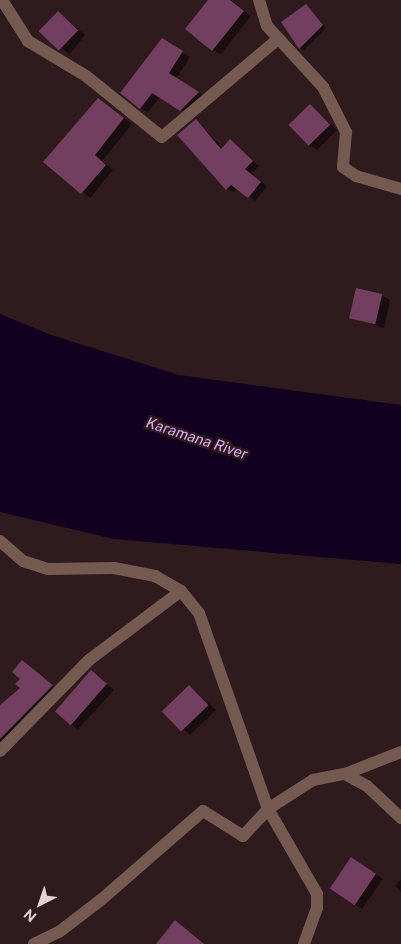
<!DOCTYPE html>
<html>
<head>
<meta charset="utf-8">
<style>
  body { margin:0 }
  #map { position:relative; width:401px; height:944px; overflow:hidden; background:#2f1a1d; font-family:"Public Sans",sans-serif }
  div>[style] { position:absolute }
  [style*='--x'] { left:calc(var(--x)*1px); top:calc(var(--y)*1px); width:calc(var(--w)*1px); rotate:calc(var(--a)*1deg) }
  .water>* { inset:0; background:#120020 }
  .shadow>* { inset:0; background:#0007; transform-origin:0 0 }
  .building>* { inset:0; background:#723f61; transform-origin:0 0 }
  .street>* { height:12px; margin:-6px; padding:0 6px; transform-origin:6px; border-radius:6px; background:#755a51 }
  span { translate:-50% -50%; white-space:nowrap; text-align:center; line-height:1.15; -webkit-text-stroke:4.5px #2f1a1d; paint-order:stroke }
  .water-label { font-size:15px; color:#daadfa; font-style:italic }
  .north { position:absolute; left:15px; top:879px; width:50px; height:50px; -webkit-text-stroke:4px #2f1a1d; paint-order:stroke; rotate:221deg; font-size:14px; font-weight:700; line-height:20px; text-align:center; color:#e2d2d4 }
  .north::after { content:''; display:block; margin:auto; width:18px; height:22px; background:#e2d2d4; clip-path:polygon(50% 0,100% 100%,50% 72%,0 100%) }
</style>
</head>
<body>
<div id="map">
  <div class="water">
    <i style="clip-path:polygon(0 314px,51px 335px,179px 375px,401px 405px,401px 564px,114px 539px,0 512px)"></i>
  </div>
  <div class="shadow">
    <i style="clip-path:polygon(210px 0,231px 0,251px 16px,221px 54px,213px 50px)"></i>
    <i style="clip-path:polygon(306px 5px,326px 28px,304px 50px,300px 48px)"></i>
    <i style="left:58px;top:13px;width:35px;height:25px;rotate:39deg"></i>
    <i style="clip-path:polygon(162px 40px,190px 57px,176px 79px,205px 97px,189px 114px,160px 97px,148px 112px,140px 108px)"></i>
    <i style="clip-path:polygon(98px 99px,132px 124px,102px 161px,113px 170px,90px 198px,45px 162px)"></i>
    <i style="clip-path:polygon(310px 106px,337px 130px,317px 150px,309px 145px)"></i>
    <i style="clip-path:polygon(196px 120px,223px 148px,230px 141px,259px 166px,251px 174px,267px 186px,255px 201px,238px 188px,234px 192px,227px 189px,179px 135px)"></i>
    <i style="clip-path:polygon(381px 295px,390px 300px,384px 328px,350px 317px)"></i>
    <i style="clip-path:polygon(23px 661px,60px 690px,0 755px,0 706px,22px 688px)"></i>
    <i style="clip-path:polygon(91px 671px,114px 690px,78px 729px,70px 724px)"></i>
    <i style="clip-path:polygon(189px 686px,216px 710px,190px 735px,163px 711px)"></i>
    <i style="clip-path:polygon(360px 863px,383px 879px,362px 909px,354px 904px)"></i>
    <i style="clip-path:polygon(401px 879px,401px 892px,395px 886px)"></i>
  </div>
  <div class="building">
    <i style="clip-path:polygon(208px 0,230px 0,244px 11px,212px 51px,185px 29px)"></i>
    <i style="clip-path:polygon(306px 4px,323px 25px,299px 49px,281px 22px)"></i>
    <i style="left:58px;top:11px;width:28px;height:28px;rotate:44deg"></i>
    <i style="clip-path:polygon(162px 38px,183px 51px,169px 73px,199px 92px,180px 111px,152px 93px,140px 109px,120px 93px)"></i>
    <i style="clip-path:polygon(98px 98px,124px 118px,95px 155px,106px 165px,81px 194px,43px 162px)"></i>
    <i style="left:310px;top:104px;width:29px;height:30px;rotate:46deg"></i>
    <i style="clip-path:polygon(196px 119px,221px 149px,230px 139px,253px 161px,245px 169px,261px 182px,248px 198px,231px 185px,226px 190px,177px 135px)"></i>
    <i style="left:356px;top:288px;width:27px;height:31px;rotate:13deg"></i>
    <i style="clip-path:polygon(22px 660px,53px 685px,0 739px,0 705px,20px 688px,15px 684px,20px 679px,12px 672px)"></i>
    <i style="left:91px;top:670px;width:21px;height:55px;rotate:41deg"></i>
    <i style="left:189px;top:685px;width:28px;height:38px;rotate:46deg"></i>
    <i style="left:351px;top:857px;width:30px;height:38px;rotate:34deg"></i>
    <i style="clip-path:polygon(175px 920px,204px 944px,156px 944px)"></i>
  </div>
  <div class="street">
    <i style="--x:2;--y:0;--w:49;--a:57.6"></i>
    <i style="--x:28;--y:41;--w:68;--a:31.1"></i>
    <i style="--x:86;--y:76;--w:97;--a:38.8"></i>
    <i style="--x:162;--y:137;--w:152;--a:-40.2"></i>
    <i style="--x:259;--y:0;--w:27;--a:73"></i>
    <i style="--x:267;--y:26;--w:83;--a:47.4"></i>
    <i style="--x:323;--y:87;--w:51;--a:62.9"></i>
    <i style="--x:346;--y:132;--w:35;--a:95"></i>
    <i style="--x:343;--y:167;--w:16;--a:35"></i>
    <i style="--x:356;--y:176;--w:47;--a:16.1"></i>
    <i style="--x:0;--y:541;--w:30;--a:41"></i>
    <i style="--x:23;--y:561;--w:26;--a:18"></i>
    <i style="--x:48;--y:569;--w:66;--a:-0.9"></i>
    <i style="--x:114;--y:568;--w:42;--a:11"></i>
    <i style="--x:155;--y:576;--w:30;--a:30"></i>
    <i style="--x:181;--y:591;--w:28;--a:51"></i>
    <i style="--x:199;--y:613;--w:208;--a:70.6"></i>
    <i style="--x:268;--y:809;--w:98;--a:60"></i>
    <i style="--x:317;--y:894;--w:14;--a:90"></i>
    <i style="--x:317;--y:908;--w:38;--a:110"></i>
    <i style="--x:0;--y:751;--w:127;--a:-45.6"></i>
    <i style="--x:89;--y:660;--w:115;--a:-36.9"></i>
    <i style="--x:345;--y:774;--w:60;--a:-21.4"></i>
    <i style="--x:34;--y:944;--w:28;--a:-26"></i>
    <i style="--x:59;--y:932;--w:54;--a:-37.5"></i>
    <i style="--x:102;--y:899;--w:134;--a:-41.1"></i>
    <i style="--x:203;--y:811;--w:47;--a:32"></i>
    <i style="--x:243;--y:836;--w:37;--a:-47"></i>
    <i style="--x:268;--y:809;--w:54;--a:-32.8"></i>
    <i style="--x:313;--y:780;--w:33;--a:-11"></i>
    <i style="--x:345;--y:774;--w:25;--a:29"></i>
    <i style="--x:367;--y:786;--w:47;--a:43.3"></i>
  </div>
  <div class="water-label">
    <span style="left:197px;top:438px;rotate:18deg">Karamana River</span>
  </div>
  <div class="north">N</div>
</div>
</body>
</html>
